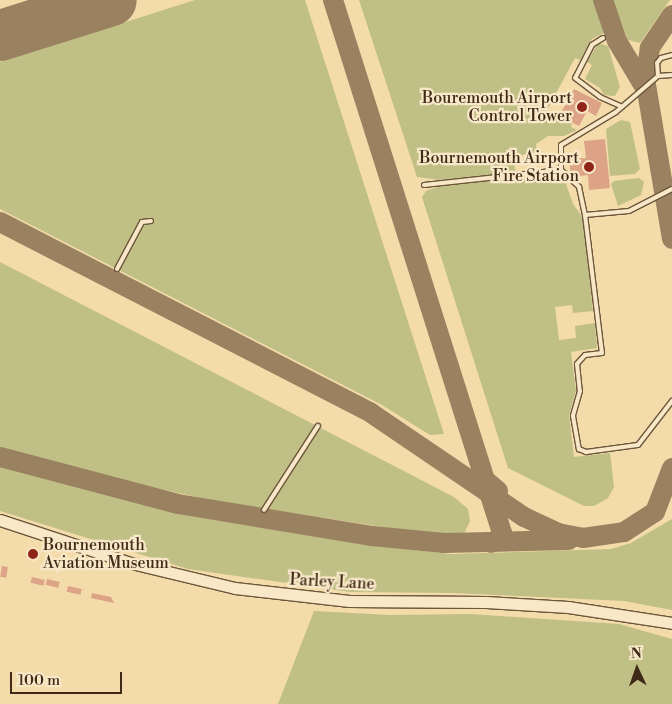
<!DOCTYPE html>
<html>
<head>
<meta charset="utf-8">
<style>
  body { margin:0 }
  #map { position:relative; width:672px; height:704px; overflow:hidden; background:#f4dbaa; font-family:"Libre Bodoni",serif }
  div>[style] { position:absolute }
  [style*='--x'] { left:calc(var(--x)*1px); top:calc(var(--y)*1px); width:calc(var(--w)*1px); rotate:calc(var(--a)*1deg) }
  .green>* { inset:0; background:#bfbf86 }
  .taxiway>* { height:20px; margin:-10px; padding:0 10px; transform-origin:10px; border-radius:10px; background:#9a8260 }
  .runway>* { height:51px; margin:-25.5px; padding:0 25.5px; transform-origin:25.5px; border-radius:25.5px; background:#9a8260 }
  .building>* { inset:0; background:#dca387; transform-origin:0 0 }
  .roads { filter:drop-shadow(1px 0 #6c563c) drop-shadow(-1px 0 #6c563c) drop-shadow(0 1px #6c563c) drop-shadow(0 -1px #6c563c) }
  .lane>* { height:4px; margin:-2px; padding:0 2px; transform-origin:2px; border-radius:2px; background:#f8e8c8 }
  .secondary>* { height:11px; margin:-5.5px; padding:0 5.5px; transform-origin:5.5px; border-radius:5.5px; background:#f8e8c8 }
  .dots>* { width:14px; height:14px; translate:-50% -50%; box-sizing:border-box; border:2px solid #f8e8c8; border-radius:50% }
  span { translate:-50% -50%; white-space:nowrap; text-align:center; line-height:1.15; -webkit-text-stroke:4.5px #f8e8c8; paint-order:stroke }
  .poi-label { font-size:16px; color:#3f2a17 }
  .right { translate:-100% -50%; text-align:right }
  .left { translate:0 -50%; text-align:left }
  .street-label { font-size:16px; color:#3f2a17 }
  .north { position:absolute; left:612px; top:644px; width:50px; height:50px; -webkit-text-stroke:4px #f8e8c8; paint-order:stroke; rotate:357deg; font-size:14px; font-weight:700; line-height:20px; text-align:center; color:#3f2a17 }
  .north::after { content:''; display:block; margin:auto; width:18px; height:22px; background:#3f2a17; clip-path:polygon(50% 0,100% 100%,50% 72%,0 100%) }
  .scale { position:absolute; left:10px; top:672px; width:112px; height:22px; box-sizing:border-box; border:2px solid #3f2a17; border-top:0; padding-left:6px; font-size:15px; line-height:18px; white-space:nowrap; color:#3f2a17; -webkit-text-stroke:4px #f8e8c8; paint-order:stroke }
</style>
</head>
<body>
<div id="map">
  <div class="green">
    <i style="clip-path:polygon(195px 0,305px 0,444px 434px,430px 435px,382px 405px,0 209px,0 62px)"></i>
    <i style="clip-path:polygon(359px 0,593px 0,604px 33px,592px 39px,580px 60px,575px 58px,547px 110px,572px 123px,571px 127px,577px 130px,564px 136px,548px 136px,536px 144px,537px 153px,514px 156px,515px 172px,440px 180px,417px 177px)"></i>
    <i style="clip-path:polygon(612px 0,670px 0,640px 43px,628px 40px)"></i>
    <i style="clip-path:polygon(598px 43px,608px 46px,611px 56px,620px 87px,615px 96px,604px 95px,600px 88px,585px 79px,592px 65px,587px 62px)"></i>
    <i style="clip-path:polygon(621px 120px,630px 122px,640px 169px,635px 174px,610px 176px,606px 129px)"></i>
    <i style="clip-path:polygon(545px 173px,565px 181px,573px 204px,583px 218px,593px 311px,573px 313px,572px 305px,555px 307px,559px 340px,576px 338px,575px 326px,595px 323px,597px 348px,571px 352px,576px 391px,569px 415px,574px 457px,610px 453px,614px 487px,608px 498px,594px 506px,584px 506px,508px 468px,422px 197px,426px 191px,445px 184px)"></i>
    <i style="clip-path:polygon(639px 178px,644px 182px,641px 195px,618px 206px,611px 184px,614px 181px)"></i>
    <i style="clip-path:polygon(0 262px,454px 497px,468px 509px,470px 521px,465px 532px,459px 535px,408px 531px,210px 500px,111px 478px,0 447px)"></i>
    <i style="clip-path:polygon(0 466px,168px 511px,369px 545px,451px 554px,611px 549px,631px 543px,672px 519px,672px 610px,624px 601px,454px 593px,350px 592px,188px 569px,0 511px)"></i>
    <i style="clip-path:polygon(314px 611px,390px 615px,471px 614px,619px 624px,672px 639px,672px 704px,278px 704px)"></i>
  </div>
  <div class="taxiway">
    <i style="--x:333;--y:0;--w:503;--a:72.43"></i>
    <i style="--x:485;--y:480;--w:17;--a:40"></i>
    <i style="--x:603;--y:0;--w:43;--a:71.1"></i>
    <i style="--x:617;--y:41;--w:55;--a:59.2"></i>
    <i style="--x:672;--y:15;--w:40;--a:124"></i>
    <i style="--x:650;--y:48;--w:31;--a:99"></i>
    <i style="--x:645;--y:79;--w:162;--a:80.4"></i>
    <i style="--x:0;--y:222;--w:417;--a:27.2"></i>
    <i style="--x:371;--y:413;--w:185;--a:34.2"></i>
    <i style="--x:524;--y:517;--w:38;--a:25"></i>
    <i style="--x:558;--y:533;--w:25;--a:11"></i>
    <i style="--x:583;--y:538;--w:41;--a:-8.3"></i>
    <i style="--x:624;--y:532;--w:37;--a:-33"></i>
    <i style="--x:655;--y:512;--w:47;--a:-68.9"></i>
    <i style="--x:0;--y:457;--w:184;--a:14.8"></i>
    <i style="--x:178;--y:504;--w:197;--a:9.4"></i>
    <i style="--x:372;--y:536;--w:72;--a:5.6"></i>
    <i style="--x:444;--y:543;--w:125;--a:-1.4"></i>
    <i style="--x:488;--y:489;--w:46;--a:72.3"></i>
    <i style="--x:502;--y:533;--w:5;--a:112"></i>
    <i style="--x:500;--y:538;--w:10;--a:151"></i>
  </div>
  <div class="runway">
    <i style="--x:0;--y:35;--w:116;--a:-17.5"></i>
  </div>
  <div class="building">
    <i style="clip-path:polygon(574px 89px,602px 103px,596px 116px,587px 111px,579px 126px,559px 116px)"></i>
    <i style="clip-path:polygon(605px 139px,610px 188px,589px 190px,588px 175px,571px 177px,569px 159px,586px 158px,584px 141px)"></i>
    <i style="left:2px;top:566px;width:6px;height:11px;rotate:9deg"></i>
    <i style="left:32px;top:577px;width:13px;height:6px;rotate:13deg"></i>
    <i style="left:47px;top:579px;width:13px;height:6px;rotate:13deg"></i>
    <i style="left:68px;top:586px;width:14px;height:6px;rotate:12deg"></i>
    <i style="clip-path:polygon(92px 593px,111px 597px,114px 603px,91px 598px)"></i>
  </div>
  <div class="roads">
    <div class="lane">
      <i style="--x:603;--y:38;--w:13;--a:148"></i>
      <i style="--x:592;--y:45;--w:37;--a:117"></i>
      <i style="--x:575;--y:78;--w:31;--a:37"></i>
      <i style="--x:600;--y:97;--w:24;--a:24"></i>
      <i style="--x:672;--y:75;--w:14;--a:176"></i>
      <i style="--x:658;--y:76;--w:55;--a:139.4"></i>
      <i style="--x:616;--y:112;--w:64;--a:149"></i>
      <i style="--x:561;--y:145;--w:25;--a:90"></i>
      <i style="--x:561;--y:170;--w:25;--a:43"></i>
      <i style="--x:579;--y:187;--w:29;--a:78"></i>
      <i style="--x:585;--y:215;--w:139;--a:83"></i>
      <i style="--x:602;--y:353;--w:17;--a:173"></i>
      <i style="--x:585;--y:355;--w:12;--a:132"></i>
      <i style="--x:577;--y:364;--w:27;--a:84"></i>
      <i style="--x:580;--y:391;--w:26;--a:106"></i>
      <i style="--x:573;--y:416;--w:34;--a:80"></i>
      <i style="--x:579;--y:449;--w:8;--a:23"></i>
      <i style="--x:586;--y:452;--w:52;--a:-7.7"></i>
      <i style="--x:638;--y:445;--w:56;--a:-52.3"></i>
      <i style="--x:658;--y:76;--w:13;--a:-94"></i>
      <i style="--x:657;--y:63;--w:6;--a:-51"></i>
      <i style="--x:661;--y:58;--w:11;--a:-15"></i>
      <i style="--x:424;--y:185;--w:138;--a:-6.2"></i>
      <i style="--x:585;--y:215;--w:44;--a:-5.2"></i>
      <i style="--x:629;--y:211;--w:48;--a:-27.1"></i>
      <i style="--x:117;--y:269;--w:53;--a:-62"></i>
      <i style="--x:142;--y:222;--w:9;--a:-6"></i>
      <i style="--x:264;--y:510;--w:100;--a:-57.3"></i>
    </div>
    <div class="secondary">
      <i style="--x:0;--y:520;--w:138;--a:18.2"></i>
      <i style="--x:131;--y:563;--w:107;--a:13.5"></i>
      <i style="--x:235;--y:588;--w:115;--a:6.5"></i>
      <i style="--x:349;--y:601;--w:137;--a:0.4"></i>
      <i style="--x:486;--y:602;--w:82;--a:3.5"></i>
      <i style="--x:568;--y:607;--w:105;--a:8.7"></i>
    </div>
  </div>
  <div class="dots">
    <i style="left:582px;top:107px;background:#8f2418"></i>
    <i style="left:589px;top:167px;background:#8f2418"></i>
    <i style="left:33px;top:554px;background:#8f2418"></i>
  </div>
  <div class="poi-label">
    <span class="right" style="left:572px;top:107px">Bouremouth Airport<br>Control Tower</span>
    <span class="right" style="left:579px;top:167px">Bournemouth Airport<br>Fire Station</span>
    <span class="left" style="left:43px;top:554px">Bournemouth<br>Aviation Museum</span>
  </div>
  <div class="street-label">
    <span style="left:332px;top:582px;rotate:3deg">Parley Lane</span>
  </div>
  <div class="north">N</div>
  <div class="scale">100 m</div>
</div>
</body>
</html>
